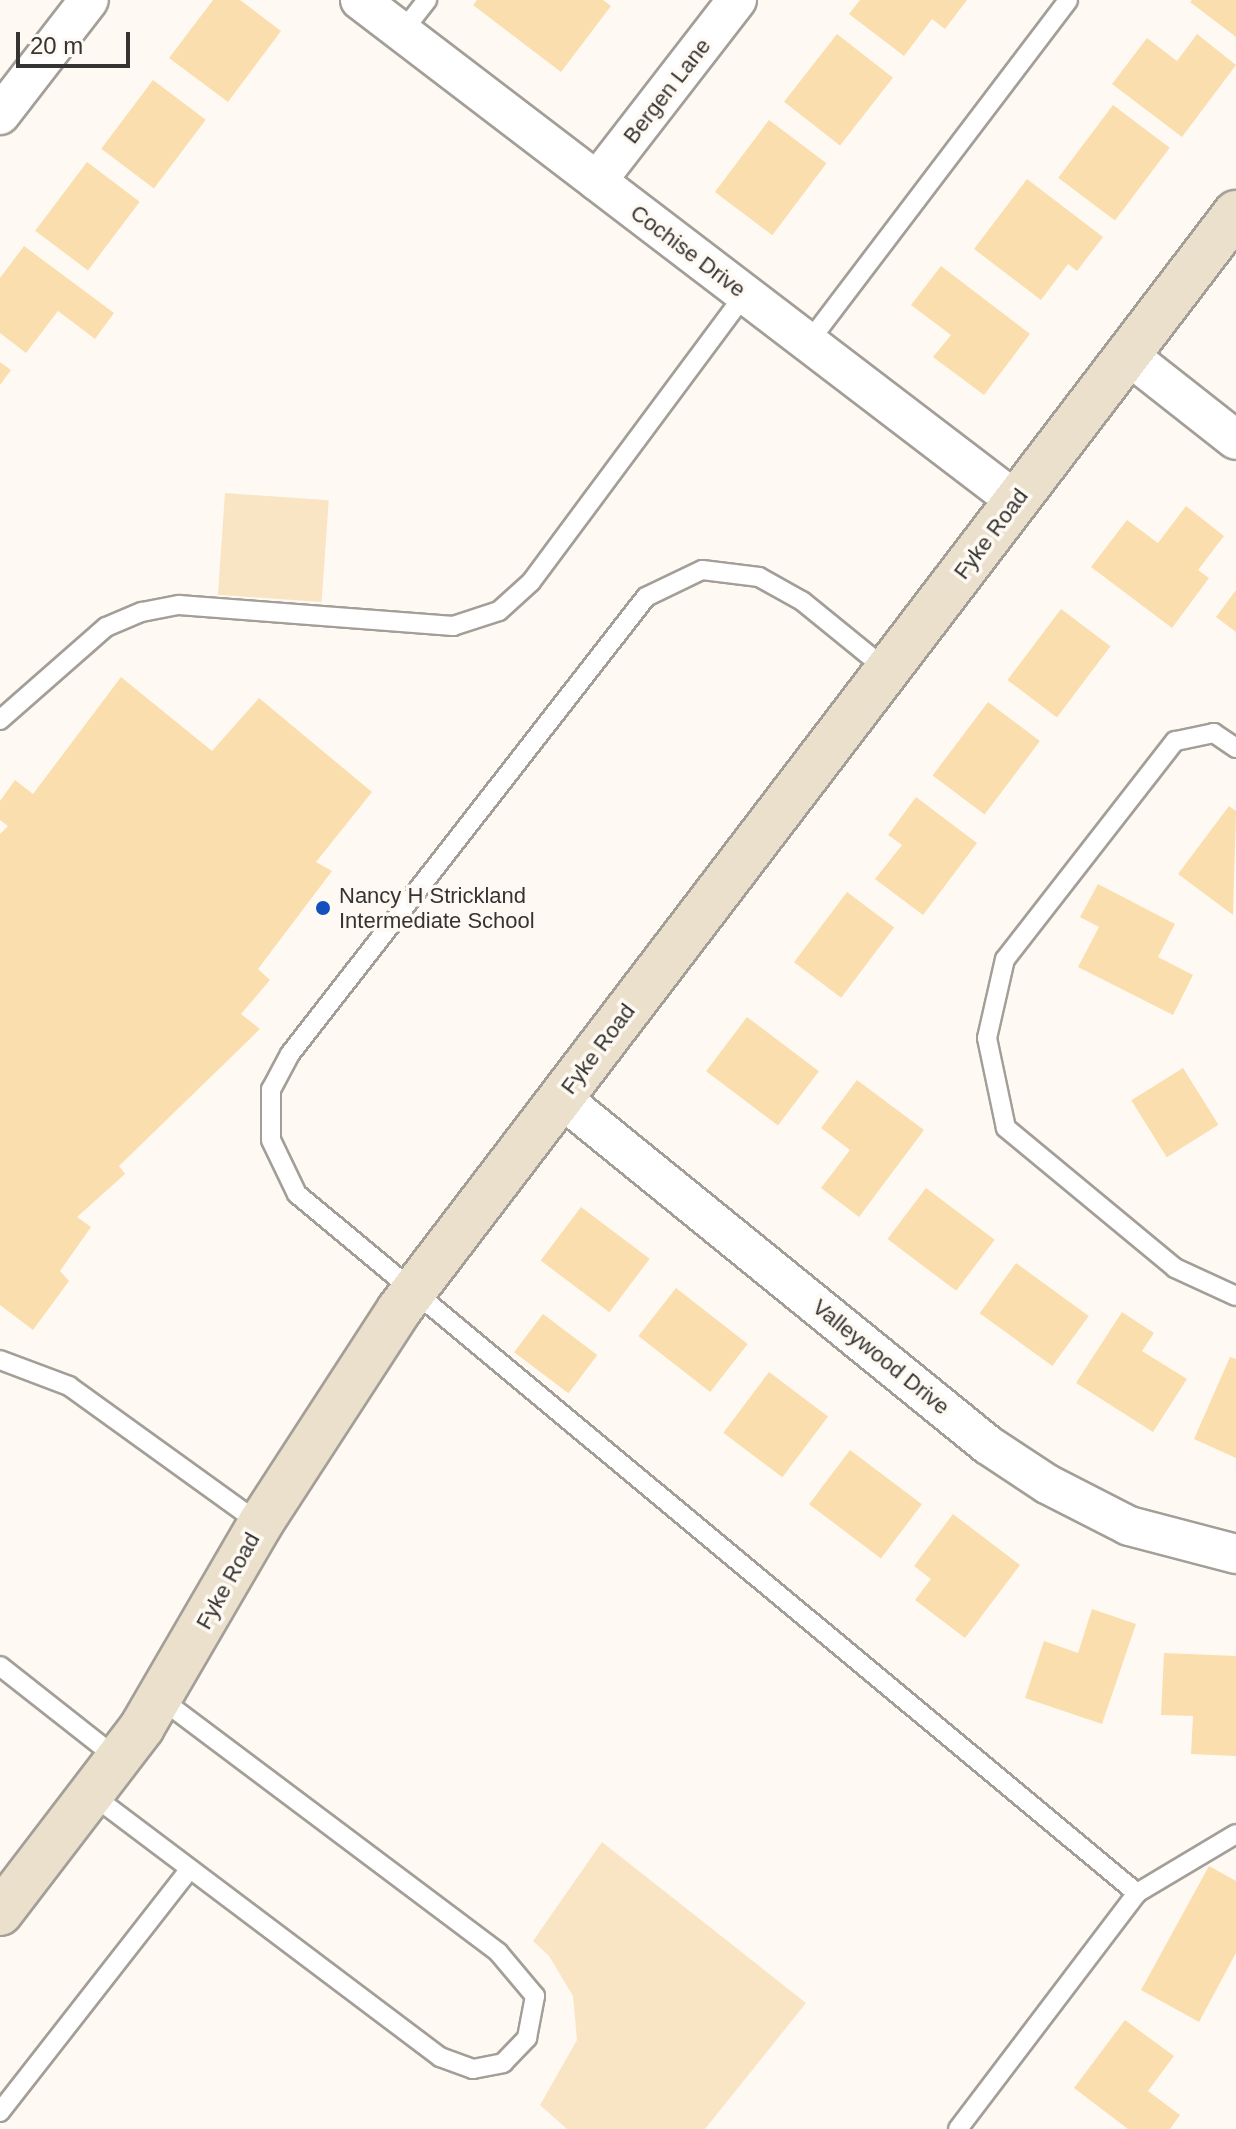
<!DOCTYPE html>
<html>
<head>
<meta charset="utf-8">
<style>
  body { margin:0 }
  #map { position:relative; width:1236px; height:2129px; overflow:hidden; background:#fefaf3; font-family:Arial,sans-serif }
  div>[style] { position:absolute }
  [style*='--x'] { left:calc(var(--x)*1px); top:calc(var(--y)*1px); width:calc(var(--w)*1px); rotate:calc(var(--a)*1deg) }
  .green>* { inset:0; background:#f9e5c4; transform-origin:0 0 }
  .building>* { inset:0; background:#fbdeae; transform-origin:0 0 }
  .roads { filter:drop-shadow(2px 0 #a39f98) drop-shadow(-2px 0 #a39f98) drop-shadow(0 2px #a39f98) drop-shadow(0 -2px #a39f98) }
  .lane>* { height:18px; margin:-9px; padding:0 9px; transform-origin:9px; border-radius:9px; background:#fff }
  .street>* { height:38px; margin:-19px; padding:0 19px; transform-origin:19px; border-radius:19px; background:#fff }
  .secondary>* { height:44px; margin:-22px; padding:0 22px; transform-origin:22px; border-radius:22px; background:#ebe0cc }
  .dots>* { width:22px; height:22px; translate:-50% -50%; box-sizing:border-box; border:4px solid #fefaf3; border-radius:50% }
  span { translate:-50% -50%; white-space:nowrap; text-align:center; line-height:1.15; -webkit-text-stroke:7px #fefaf3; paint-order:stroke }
  .street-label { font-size:22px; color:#363432 }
  .poi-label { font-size:22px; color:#363432 }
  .left { translate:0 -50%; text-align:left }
  .scale { position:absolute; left:16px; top:32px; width:114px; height:36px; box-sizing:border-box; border:4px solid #363432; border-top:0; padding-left:10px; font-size:24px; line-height:28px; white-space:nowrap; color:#363432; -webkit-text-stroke:6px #fefaf3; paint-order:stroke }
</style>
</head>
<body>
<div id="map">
  <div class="green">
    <i style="left:225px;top:493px;width:104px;height:102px;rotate:4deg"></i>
    <i style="clip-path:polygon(602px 1842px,806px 2003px,705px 2129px,567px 2129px,540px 2105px,577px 2040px,573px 1996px,549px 1956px,533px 1941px)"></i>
  </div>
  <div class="building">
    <i style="clip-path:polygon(213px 0,240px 0,281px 31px,228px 102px,169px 58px)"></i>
    <i style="clip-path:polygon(477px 0,603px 0,611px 6px,561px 72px,473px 5px)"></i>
    <i style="clip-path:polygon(860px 0,967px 0,945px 29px,932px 19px,904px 56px,849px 14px)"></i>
    <i style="clip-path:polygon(1192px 0,1236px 0,1236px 37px,1190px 2px)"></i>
    <i style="left:837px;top:34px;width:71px;height:86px;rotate:38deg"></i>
    <i style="clip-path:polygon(1197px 34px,1236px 65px,1182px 137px,1112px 84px,1147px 38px,1177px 61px)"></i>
    <i style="left:153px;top:80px;width:66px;height:86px;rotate:37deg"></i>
    <i style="left:1113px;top:105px;width:71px;height:91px;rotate:37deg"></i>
    <i style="left:769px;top:120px;width:72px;height:90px;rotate:37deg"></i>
    <i style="left:87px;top:162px;width:66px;height:86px;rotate:37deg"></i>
    <i style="clip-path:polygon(1027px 179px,1103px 237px,1077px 271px,1068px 264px,1041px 300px,974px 249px)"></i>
    <i style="clip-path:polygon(24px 246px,114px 313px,95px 339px,58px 311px,26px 353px,0 333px,0 278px)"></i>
    <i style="clip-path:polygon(941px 266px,1030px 334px,984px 395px,933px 357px,951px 335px,911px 305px)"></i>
    <i style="clip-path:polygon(0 362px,11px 370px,0 385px)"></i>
    <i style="clip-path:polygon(1186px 506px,1224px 536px,1198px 570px,1209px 578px,1172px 628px,1091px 567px,1127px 520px,1158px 543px)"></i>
    <i style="clip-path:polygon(1236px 590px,1236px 632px,1216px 617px)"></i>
    <i style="left:1061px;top:609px;width:62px;height:89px;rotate:37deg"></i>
    <i style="clip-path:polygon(121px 677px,212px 751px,259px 698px,372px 792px,316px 862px,332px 871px,258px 969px,270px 980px,241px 1014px,260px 1029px,119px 1166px,125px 1174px,77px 1217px,91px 1227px,60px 1271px,69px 1281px,33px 1330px,0 1305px,0 834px,8px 826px,0 820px,0 801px,15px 780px,33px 794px)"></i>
    <i style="left:988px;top:702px;width:65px;height:92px;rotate:37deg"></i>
    <i style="clip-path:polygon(916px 797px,977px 843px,923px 915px,875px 879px,902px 845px,888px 835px)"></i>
    <i style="clip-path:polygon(1229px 806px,1236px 811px,1233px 915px,1178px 874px)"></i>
    <i style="clip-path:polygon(1098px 884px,1175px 924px,1158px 957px,1193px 975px,1173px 1015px,1078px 967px,1099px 927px,1080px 917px)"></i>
    <i style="left:847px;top:892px;width:59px;height:88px;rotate:37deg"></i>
    <i style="left:747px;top:1017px;width:90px;height:68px;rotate:37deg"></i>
    <i style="left:1183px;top:1068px;width:67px;height:61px;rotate:58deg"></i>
    <i style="clip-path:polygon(857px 1080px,924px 1130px,859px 1217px,821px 1188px,850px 1150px,821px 1128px)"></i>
    <i style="left:926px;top:1188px;width:86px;height:64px;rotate:37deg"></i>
    <i style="left:581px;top:1207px;width:86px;height:67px;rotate:37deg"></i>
    <i style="left:1016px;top:1263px;width:90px;height:62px;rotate:36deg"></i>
    <i style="left:676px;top:1288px;width:91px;height:61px;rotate:38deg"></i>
    <i style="clip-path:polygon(1122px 1312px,1154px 1333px,1142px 1351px,1187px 1379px,1153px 1432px,1076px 1383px)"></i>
    <i style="left:543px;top:1314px;width:68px;height:48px;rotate:37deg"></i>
    <i style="clip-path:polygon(1230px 1357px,1236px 1359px,1236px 1458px,1194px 1439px)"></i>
    <i style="left:769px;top:1372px;width:74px;height:76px;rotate:37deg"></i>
    <i style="left:850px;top:1450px;width:90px;height:68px;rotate:37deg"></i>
    <i style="clip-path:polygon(953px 1514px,1020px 1565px,965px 1638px,915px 1600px,931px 1579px,914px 1566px)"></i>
    <i style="clip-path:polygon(1092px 1609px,1136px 1624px,1102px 1724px,1025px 1698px,1044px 1641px,1078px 1653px)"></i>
    <i style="clip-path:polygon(1164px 1653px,1236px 1656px,1236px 1756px,1191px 1754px,1193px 1716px,1161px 1715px)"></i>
    <i style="clip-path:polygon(1209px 1866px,1236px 1881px,1236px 1953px,1199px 2022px,1141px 1990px)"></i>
    <i style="clip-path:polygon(1125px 2020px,1174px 2056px,1148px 2091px,1180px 2115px,1170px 2129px,1128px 2129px,1074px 2088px)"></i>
  </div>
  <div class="roads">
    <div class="lane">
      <i style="--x:402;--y:32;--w:41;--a:-52"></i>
      <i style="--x:808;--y:343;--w:430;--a:-52.8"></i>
      <i style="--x:887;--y:670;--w:109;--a:-140.9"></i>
      <i style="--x:802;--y:601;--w:49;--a:-150.8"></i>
      <i style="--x:759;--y:577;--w:57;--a:-173"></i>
      <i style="--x:702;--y:570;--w:62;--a:154.3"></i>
      <i style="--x:646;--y:597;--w:579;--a:127.92"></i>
      <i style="--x:290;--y:1054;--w:40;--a:118"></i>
      <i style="--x:271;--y:1089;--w:51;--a:90"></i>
      <i style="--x:271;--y:1140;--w:60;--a:64.3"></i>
      <i style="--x:297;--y:1194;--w:1093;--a:39.77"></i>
      <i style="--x:0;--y:720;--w:141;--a:-41.3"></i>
      <i style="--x:106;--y:627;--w:39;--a:-23"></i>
      <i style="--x:142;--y:612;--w:38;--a:-11"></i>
      <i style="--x:179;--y:605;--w:275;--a:4.4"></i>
      <i style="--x:453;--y:626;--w:48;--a:-18.1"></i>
      <i style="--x:499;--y:611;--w:43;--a:-42.2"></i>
      <i style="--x:531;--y:582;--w:359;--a:-53.4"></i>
      <i style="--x:1236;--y:748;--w:27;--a:-146"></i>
      <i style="--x:1214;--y:733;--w:40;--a:168"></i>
      <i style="--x:1175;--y:741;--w:276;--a:127.9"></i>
      <i style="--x:1005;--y:959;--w:81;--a:102.8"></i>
      <i style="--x:987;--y:1038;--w:92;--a:78.1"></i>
      <i style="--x:1006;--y:1128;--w:219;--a:39.6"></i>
      <i style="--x:1175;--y:1268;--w:67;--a:24.7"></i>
      <i style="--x:0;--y:1360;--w:74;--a:20.6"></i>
      <i style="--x:69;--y:1386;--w:236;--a:35.8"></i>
      <i style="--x:0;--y:1666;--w:149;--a:38.2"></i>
      <i style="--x:91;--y:1794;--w:437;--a:37"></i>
      <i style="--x:440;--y:2057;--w:35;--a:20"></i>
      <i style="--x:473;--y:2069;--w:31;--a:-11"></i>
      <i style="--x:503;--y:2063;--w:35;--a:-46"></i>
      <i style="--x:527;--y:2038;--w:43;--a:-79.2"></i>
      <i style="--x:535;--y:1996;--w:57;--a:-130.1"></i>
      <i style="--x:498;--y:1952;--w:423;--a:-143.1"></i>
      <i style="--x:0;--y:2112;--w:308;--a:-52"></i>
      <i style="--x:958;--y:2129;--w:296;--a:-52.8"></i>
      <i style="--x:1137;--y:1893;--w:115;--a:-30.8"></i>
    </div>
    <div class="street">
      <i style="--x:360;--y:0;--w:825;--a:37.37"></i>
      <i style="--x:0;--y:115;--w:145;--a:-52.3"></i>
      <i style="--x:597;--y:181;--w:229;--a:-52.3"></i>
      <i style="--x:1128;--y:355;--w:137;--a:38.2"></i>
      <i style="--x:561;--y:1098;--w:550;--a:39.1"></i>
      <i style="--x:988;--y:1445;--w:71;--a:33.5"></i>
      <i style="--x:1047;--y:1484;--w:92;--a:27.1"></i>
      <i style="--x:1129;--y:1526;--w:111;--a:14.7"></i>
    </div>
    <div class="secondary">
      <i style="--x:0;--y:1913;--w:234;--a:-52.6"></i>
      <i style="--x:142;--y:1727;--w:235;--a:-59.8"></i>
      <i style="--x:260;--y:1524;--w:255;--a:-57"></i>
      <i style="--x:399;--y:1310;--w:1380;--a:-52.66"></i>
    </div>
  </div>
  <div class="dots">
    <i style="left:323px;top:908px;background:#1251bd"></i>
  </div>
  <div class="street-label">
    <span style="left:667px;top:91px;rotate:-52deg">Bergen Lane</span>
    <span style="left:688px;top:251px;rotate:37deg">Cochise Drive</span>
    <span style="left:991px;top:534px;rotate:-53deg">Fyke Road</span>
    <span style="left:598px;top:1049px;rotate:-53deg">Fyke Road</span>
    <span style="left:881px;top:1357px;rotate:39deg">Valleywood Drive</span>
    <span style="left:228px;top:1581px;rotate:-61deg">Fyke Road</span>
  </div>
  <div class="poi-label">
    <span class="left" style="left:339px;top:908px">Nancy H Strickland<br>Intermediate School</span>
  </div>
  <div class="scale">20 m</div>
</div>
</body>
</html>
